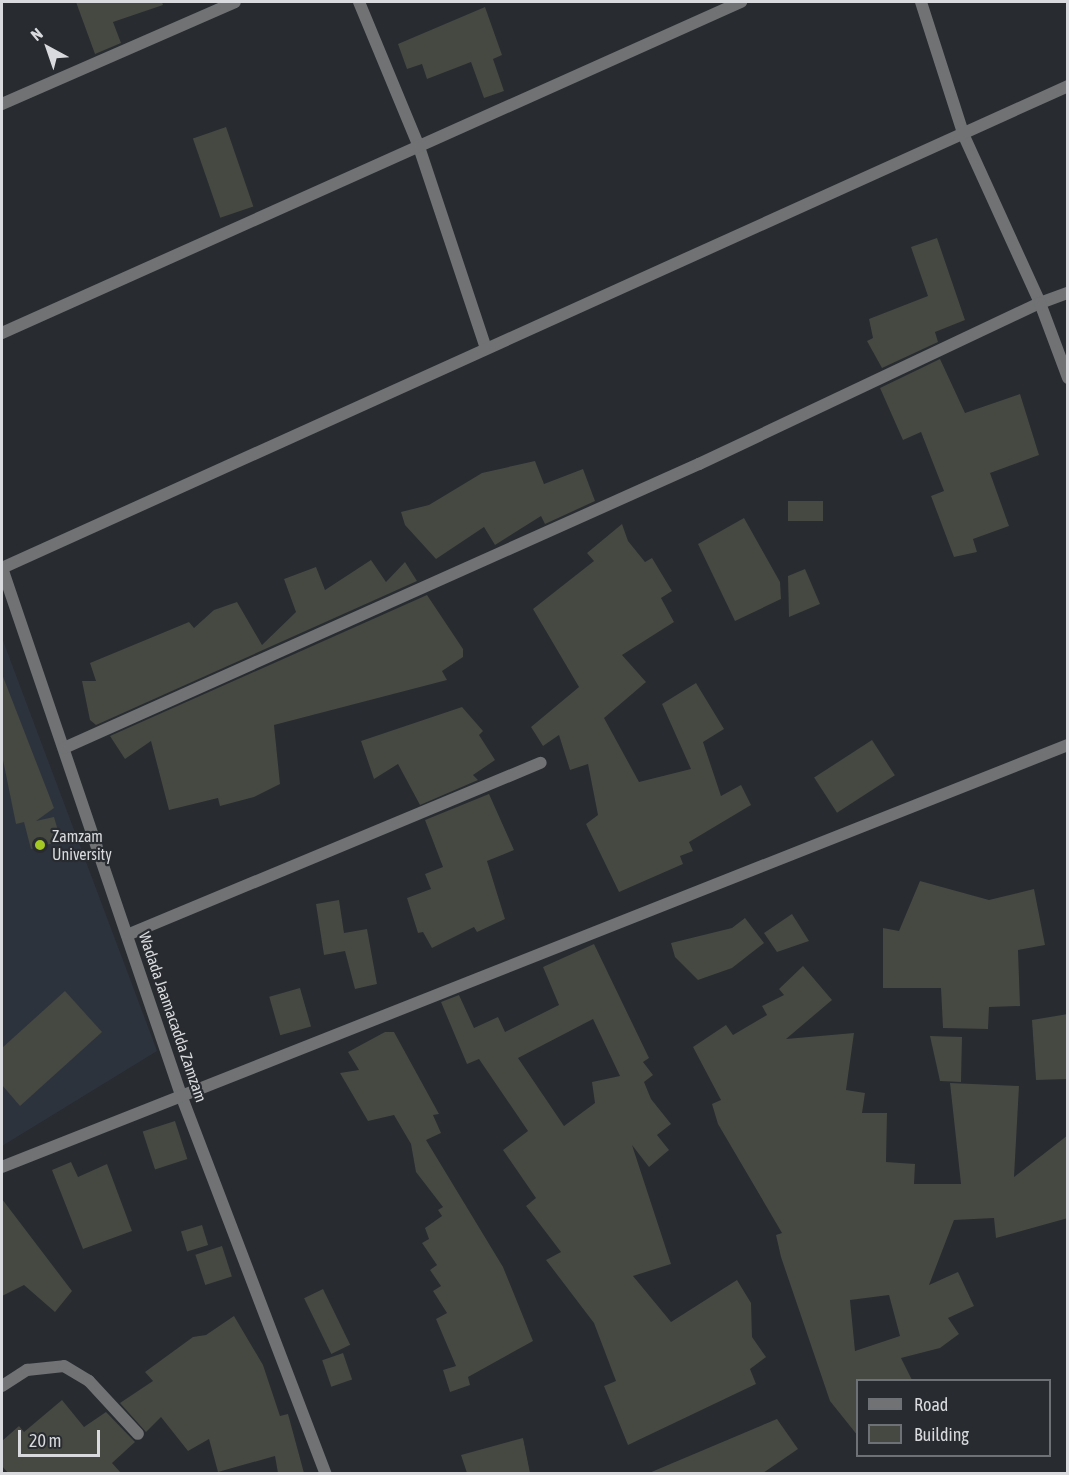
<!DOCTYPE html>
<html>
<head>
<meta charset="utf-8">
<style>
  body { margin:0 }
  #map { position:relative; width:1069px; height:1475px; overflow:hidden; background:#282b30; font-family:"Asap Condensed",sans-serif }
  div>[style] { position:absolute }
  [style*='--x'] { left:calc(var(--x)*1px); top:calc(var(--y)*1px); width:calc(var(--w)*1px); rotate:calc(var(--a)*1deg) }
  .built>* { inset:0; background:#2d333d }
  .building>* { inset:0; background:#464842; transform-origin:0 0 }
  .street>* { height:12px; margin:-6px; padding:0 6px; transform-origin:6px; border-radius:6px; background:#707274 }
  .dots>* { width:16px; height:16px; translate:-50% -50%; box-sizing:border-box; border:3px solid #282b30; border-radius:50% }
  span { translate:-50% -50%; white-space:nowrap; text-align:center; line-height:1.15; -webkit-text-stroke:4.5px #282b30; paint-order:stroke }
  .poi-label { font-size:16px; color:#d8dadd }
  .left { translate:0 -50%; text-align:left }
  .street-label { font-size:16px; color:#d8dadd }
  .frame { position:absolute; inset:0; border:3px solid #d8dadd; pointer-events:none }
  .legend { position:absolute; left:856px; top:1379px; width:195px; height:78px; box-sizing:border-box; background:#282b30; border:2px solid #6e7175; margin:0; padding:8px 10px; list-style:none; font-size:18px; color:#d8dadd }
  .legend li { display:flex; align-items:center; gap:12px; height:30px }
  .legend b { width:30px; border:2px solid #6e7175 }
  .north { position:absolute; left:18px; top:18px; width:60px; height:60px; -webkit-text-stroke:4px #282b30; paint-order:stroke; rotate:320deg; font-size:16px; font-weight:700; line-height:24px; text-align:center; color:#d8dadd }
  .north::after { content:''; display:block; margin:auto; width:21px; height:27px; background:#d8dadd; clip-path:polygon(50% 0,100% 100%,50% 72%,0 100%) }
  .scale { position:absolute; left:18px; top:1430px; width:82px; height:27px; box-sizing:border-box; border:3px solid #d8dadd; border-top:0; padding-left:8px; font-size:18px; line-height:21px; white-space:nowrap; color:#d8dadd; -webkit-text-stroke:4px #282b30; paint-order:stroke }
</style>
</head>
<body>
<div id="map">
  <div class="built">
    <i style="clip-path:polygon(2px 638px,157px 1051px,2px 1146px)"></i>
  </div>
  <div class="building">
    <i style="clip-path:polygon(76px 2px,162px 2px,163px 5px,113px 22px,121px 43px,95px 54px)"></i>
    <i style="clip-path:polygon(485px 7px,502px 55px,493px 59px,504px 91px,484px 98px,471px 62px,427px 79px,422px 64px,407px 69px,398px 44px)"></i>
    <i style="left:226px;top:127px;width:84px;height:35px;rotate:71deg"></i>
    <i style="clip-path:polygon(937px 238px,965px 320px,935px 332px,938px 342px,882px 368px,867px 341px,873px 338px,869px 319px,928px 296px,911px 247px)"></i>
    <i style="clip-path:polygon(940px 359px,965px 413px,1020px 394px,1039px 455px,990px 473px,1009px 526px,973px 539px,977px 552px,954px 557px,931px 496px,944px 491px,921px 432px,903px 440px,880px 388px)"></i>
    <i style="clip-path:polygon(535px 461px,544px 484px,583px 469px,595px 501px,545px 524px,541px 516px,495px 545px,484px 527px,436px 559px,405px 525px,401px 512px,429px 505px,482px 473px)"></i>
    <i style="left:823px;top:501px;width:20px;height:35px;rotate:90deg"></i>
    <i style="clip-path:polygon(744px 518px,780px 582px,781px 599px,735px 621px,698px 544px)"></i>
    <i style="clip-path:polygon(622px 524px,628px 541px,645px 562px,652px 558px,672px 591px,661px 598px,674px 622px,622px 655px,646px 682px,604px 718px,639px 782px,691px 769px,662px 704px,696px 683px,724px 729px,703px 742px,721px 796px,741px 785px,751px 805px,689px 842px,693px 851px,680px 856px,683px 864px,619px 892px,586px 824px,598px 815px,588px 764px,570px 770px,559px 735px,543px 746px,531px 727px,579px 687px,533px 609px,594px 561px,587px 553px)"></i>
    <i style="clip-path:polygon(371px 560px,386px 582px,405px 562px,417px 581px,96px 725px,90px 720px,82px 681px,96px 681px,90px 663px,189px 622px,194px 628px,214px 610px,237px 602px,262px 645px,296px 612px,284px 579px,316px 567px,325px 590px)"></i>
    <i style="clip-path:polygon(805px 569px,820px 604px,789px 617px,788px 576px)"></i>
    <i style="clip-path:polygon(427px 595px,463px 649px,463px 657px,442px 671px,447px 680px,274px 725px,280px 784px,254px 797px,220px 806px,218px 798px,169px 810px,151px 741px,125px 759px,110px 736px)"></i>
    <i style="clip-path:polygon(2px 674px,54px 808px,36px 821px,54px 817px,61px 841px,31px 849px,24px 822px,16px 824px,2px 755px)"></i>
    <i style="clip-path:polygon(462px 707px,483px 731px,479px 735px,495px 760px,473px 775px,478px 780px,420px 805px,398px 764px,374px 779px,361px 741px)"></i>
    <i style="left:872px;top:740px;width:42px;height:69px;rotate:57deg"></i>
    <i style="clip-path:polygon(489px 794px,514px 850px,487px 861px,505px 919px,477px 932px,474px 927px,432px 948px,423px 932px,418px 933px,407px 898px,431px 889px,425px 874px,443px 867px,425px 820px)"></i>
    <i style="clip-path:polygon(920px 881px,989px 900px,1034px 889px,1045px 945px,1018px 950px,1020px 1006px,989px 1007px,988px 1029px,943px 1028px,941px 988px,883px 988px,883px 928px,899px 931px)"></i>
    <i style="clip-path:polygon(339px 900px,344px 933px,367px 929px,377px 984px,355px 989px,345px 951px,324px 955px,316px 904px)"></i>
    <i style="clip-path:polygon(792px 914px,809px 941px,777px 952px,764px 933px)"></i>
    <i style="clip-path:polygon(745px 918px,764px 943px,732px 968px,698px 980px,675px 957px,671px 943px,732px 928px)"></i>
    <i style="clip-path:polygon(evenodd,594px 944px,649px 1058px,643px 1062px,653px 1075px,644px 1082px,651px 1099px,671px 1124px,657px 1135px,669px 1150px,649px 1167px,632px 1145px,671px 1264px,633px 1276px,671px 1322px,737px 1280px,751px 1303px,752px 1337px,766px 1357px,750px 1369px,756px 1384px,628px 1445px,604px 1386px,616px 1381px,594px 1323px,546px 1260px,561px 1252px,526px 1206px,536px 1198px,503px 1150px,528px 1131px,479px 1059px,467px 1064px,441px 1002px,459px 995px,474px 1028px,498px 1017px,505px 1032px,559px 1005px,543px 967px,594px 944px,593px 1019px,620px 1076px,592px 1082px,595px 1103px,564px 1126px,518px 1058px,593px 1019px)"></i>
    <i style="clip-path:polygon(evenodd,803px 966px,832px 1000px,786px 1039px,854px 1033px,846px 1090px,865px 1093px,862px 1113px,887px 1113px,886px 1162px,915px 1164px,914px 1184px,961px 1184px,950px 1083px,1019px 1086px,1014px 1177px,1068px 1135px,1068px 1218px,996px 1238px,994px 1218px,954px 1220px,929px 1285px,958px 1272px,974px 1306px,948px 1318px,959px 1334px,940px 1348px,901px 1358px,912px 1380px,858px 1380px,858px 1436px,830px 1401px,781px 1257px,776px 1235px,782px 1233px,718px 1124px,712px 1104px,721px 1100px,693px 1047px,726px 1025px,733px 1035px,767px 1015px,762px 1006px,784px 995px,779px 989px,803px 966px,889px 1295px,900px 1336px,855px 1351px,850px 1300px,889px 1295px)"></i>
    <i style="left:300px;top:988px;width:40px;height:32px;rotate:74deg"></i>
    <i style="clip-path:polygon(65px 991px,102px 1032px,20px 1106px,2px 1085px,2px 1048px)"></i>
    <i style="clip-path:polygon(1068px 1014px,1068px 1079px,1036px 1080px,1032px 1020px)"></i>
    <i style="clip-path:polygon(385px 1032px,394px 1032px,439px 1114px,433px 1115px,441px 1133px,426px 1140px,503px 1267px,533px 1341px,468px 1377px,470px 1385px,450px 1392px,443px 1370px,456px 1366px,436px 1319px,447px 1313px,433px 1291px,441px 1286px,430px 1270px,437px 1265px,422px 1243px,429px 1239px,425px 1228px,442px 1216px,438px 1210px,443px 1207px,416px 1172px,411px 1144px,394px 1115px,368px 1121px,340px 1073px,359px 1070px,348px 1052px)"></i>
    <i style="clip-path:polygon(930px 1036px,962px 1037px,961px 1082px,940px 1081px)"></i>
    <i style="left:175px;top:1121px;width:40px;height:34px;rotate:72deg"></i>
    <i style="clip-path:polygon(71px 1162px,78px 1177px,107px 1164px,132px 1231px,83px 1249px,52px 1170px)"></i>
    <i style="clip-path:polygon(2px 1199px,72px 1291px,55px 1312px,24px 1285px,2px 1296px)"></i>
    <i style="left:202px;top:1225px;width:21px;height:22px;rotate:73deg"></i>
    <i style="left:222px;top:1246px;width:32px;height:28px;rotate:72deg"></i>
    <i style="left:323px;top:1289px;width:62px;height:21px;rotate:64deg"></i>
    <i style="clip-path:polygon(234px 1316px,263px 1365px,280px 1416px,288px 1414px,304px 1473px,278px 1473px,275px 1456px,218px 1472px,209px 1439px,188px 1451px,161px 1417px,146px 1432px,120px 1403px,153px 1381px,145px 1372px,193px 1337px,206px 1335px)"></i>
    <i style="left:343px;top:1353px;width:28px;height:22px;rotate:71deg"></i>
    <i style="clip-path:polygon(62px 1400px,84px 1427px,106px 1412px,135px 1442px,112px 1463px,121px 1473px,8px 1473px,2px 1466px,2px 1441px,19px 1426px,24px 1432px)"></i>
    <i style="clip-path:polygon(777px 1419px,798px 1449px,763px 1473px,649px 1473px)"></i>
    <i style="clip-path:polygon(523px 1438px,530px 1473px,467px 1473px,461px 1455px)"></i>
  </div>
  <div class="street">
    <i style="--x:359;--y:2;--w:157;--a:67.5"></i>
    <i style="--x:419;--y:147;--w:209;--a:71.6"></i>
    <i style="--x:921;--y:2;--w:141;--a:72.2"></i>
    <i style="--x:964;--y:136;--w:183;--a:65.5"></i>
    <i style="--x:1040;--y:303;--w:30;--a:-20"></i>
    <i style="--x:2;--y:104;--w:254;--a:-23.6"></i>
    <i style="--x:2;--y:333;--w:810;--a:-24.13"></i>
    <i style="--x:2;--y:568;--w:1170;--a:-24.33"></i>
    <i style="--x:2;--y:568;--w:557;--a:71.24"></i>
    <i style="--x:181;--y:1095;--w:406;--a:69.1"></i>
    <i style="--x:64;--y:748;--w:696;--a:-24.1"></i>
    <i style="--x:699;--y:464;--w:377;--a:-25.3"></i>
    <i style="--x:1040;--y:303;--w:80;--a:69.5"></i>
    <i style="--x:127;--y:935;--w:448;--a:-22.6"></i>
    <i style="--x:2;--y:1167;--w:1146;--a:-21.6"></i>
    <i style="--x:2;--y:1386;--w:30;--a:-33"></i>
    <i style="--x:27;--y:1370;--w:37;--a:-6"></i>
    <i style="--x:64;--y:1366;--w:29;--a:31"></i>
    <i style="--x:89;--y:1381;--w:72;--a:47.2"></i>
  </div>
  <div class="dots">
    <i style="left:40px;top:845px;background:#a4c824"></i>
  </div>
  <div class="poi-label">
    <span class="left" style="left:52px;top:845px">Zamzam<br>University</span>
  </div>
  <div class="street-label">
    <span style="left:173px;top:1017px;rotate:71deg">Wadada Jaamacadda Zamzam</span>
  </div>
  <div class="frame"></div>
  <ul class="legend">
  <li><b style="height:8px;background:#707274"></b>Road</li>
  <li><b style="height:16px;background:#464842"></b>Building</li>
  </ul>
  <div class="north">N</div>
  <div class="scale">20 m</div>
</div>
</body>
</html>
